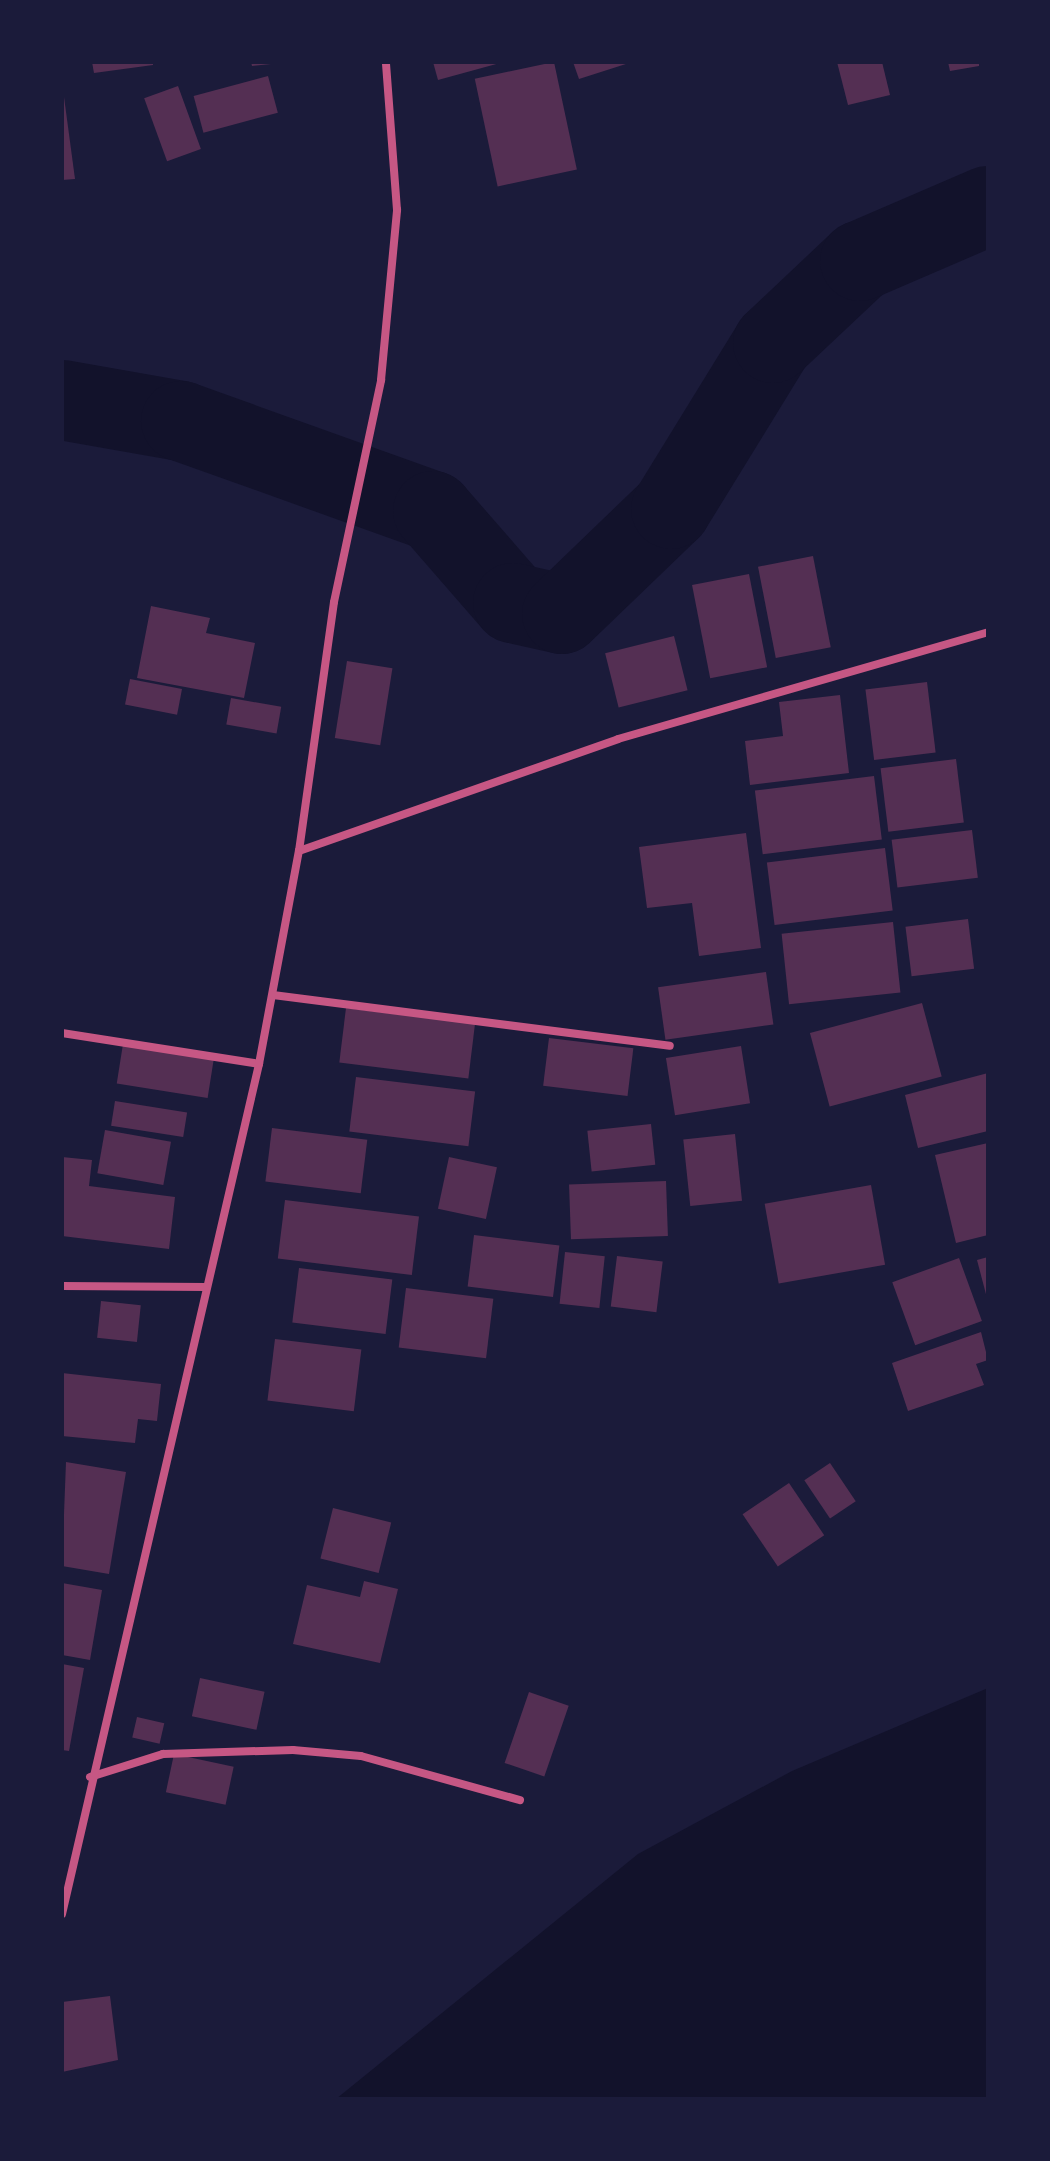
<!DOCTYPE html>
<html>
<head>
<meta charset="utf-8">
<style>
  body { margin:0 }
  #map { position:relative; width:1050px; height:2161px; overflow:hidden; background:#1b1b3a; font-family:Montserrat,sans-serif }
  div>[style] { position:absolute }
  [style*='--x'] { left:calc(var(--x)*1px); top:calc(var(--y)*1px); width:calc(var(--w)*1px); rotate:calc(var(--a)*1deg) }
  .water>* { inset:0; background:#12122b }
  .river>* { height:80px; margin:-40px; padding:0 40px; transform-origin:40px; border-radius:40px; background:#12122b }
  .building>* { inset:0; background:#542f53; transform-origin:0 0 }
  .minor>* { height:8px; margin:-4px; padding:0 4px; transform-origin:4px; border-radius:4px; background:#c65784 }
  span { translate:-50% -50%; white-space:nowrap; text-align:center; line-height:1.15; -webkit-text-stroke:6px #1b1b3a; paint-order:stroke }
  .frame { position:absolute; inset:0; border:64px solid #1b1b3a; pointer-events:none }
</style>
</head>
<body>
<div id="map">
  <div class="water">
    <i style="clip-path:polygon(988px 1688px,988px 2099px,336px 2099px,638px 1854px,792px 1771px)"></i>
  </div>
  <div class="river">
    <i style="--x:62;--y:400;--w:121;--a:10"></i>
    <i style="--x:181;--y:421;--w:268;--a:19.7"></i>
    <i style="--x:433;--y:511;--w:122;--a:49"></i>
    <i style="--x:513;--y:603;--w:50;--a:12.7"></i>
    <i style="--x:562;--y:614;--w:151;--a:-43.9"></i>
    <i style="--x:671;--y:509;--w:195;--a:-58.4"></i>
    <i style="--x:773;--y:343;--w:120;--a:-43.3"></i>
    <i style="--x:860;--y:261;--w:139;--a:-23.3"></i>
  </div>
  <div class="building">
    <i style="clip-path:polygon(92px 62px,153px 62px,153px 65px,94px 73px)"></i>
    <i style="clip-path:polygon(251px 62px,271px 62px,271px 64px,252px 66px)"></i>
    <i style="clip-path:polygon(433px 62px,500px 62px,500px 63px,438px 80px)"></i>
    <i style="left:554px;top:62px;width:110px;height:81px;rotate:78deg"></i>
    <i style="clip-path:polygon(573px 62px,629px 62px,629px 63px,579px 79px)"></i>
    <i style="clip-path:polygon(837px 62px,882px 62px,890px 95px,848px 105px)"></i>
    <i style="clip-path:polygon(948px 62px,979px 62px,979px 66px,950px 71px)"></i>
    <i style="left:268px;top:76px;width:38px;height:77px;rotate:75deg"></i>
    <i style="clip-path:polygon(62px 82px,75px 179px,62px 180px)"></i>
    <i style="left:178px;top:86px;width:67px;height:36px;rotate:70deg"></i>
    <i style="left:813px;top:556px;width:93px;height:56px;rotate:79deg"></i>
    <i style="left:749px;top:574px;width:95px;height:58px;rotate:79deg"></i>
    <i style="clip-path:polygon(151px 606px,210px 618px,206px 633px,255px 643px,244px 698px,137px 678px)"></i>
    <i style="left:674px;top:636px;width:56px;height:71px;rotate:76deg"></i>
    <i style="left:347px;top:661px;width:46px;height:78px;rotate:9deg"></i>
    <i style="left:130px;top:679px;width:53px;height:26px;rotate:11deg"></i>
    <i style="left:927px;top:682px;width:71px;height:62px;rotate:83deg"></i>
    <i style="clip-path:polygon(840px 695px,849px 773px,750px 785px,745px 741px,783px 736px,779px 702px)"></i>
    <i style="left:231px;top:698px;width:51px;height:27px;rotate:10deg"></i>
    <i style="left:956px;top:759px;width:64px;height:76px;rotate:83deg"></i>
    <i style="left:874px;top:776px;width:64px;height:120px;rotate:83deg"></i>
    <i style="left:972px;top:830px;width:48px;height:81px;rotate:83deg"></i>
    <i style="clip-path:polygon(746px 833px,761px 948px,699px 956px,692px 903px,647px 908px,639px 847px)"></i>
    <i style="left:885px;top:848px;width:63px;height:119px;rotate:83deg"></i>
    <i style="left:968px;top:919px;width:50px;height:63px;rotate:83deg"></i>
    <i style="left:893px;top:922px;width:71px;height:112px;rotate:84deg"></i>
    <i style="left:766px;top:972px;width:53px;height:109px;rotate:82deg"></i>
    <i style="left:922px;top:1003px;width:76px;height:116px;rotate:75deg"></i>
    <i style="left:346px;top:1008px;width:130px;height:55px;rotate:7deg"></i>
    <i style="left:549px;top:1038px;width:85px;height:48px;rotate:7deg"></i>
    <i style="left:123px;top:1044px;width:92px;height:40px;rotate:9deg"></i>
    <i style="left:741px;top:1046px;width:58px;height:76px;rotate:81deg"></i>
    <i style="clip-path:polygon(988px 1073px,988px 1131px,918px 1148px,905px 1095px)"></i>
    <i style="left:356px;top:1077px;width:120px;height:55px;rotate:7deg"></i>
    <i style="left:115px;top:1101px;width:73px;height:25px;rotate:9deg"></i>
    <i style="left:651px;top:1124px;width:41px;height:64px;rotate:84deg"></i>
    <i style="left:272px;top:1128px;width:96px;height:54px;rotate:7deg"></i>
    <i style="left:105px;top:1130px;width:67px;height:44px;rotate:10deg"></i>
    <i style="left:735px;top:1134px;width:67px;height:52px;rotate:84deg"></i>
    <i style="clip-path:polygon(988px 1143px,988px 1235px,956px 1243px,935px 1155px)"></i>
    <i style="clip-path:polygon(62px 1157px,92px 1160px,89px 1186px,175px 1197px,169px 1249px,62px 1236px)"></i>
    <i style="left:449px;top:1157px;width:49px;height:53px;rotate:12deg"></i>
    <i style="left:666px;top:1181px;width:55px;height:97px;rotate:88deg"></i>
    <i style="left:871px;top:1185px;width:81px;height:108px;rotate:80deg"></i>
    <i style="left:285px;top:1200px;width:135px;height:59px;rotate:7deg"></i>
    <i style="left:474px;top:1235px;width:86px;height:52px;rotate:7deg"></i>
    <i style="left:565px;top:1252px;width:40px;height:52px;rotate:6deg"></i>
    <i style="left:617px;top:1256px;width:46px;height:51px;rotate:7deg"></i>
    <i style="clip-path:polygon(988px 1257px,988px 1298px,987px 1298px,977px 1260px)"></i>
    <i style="left:959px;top:1258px;width:67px;height:71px;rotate:70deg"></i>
    <i style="left:299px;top:1268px;width:94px;height:55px;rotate:7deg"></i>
    <i style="left:406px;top:1288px;width:88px;height:60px;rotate:7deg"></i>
    <i style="left:101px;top:1301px;width:40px;height:37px;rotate:6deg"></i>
    <i style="clip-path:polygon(981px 1332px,988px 1360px,976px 1364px,984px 1385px,908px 1411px,892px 1363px)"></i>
    <i style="left:275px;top:1339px;width:87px;height:62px;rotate:7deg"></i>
    <i style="clip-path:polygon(62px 1373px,161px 1384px,157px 1421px,138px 1419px,135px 1443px,62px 1436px)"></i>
    <i style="clip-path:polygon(66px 1462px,126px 1472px,109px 1574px,62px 1566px)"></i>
    <i style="left:830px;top:1463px;width:46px;height:31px;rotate:56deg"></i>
    <i style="left:789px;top:1483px;width:63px;height:56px;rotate:56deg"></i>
    <i style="left:333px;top:1508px;width:60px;height:52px;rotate:14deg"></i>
    <i style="clip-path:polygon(364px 1581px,398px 1589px,380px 1663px,293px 1644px,307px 1585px,360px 1597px)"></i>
    <i style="clip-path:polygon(62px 1583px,102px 1590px,90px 1660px,62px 1655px)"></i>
    <i style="clip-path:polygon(62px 1664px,84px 1668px,69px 1751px,62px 1750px)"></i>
    <i style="left:200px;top:1678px;width:66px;height:39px;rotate:12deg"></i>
    <i style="left:529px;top:1692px;width:42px;height:75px;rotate:19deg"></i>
    <i style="left:137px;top:1717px;width:28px;height:21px;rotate:13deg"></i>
    <i style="left:174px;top:1754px;width:61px;height:39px;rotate:12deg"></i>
    <i style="clip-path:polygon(110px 1996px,118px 2060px,62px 2072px,62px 2002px)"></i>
  </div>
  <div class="minor">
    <i style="--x:299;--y:851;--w:338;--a:-19.3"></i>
    <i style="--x:618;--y:739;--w:385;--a:-16.1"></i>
    <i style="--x:273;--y:995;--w:400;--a:7.3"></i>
    <i style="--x:62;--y:1033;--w:199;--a:8.9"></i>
    <i style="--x:62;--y:1286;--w:144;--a:0.4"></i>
    <i style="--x:90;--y:1777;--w:77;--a:-17.5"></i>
    <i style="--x:163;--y:1754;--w:130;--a:-1.8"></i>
    <i style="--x:293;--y:1750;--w:68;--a:5"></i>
    <i style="--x:361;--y:1756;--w:165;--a:15.5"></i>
    <i style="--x:62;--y:1914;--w:873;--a:-76.95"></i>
    <i style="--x:259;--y:1064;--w:217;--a:-79.4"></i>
    <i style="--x:299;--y:851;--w:251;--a:-82"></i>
    <i style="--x:334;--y:602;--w:227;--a:-78"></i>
    <i style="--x:381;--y:380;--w:171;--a:-84.6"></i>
    <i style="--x:397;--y:210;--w:148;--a:-94.3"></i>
  </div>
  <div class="frame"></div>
</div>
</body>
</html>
